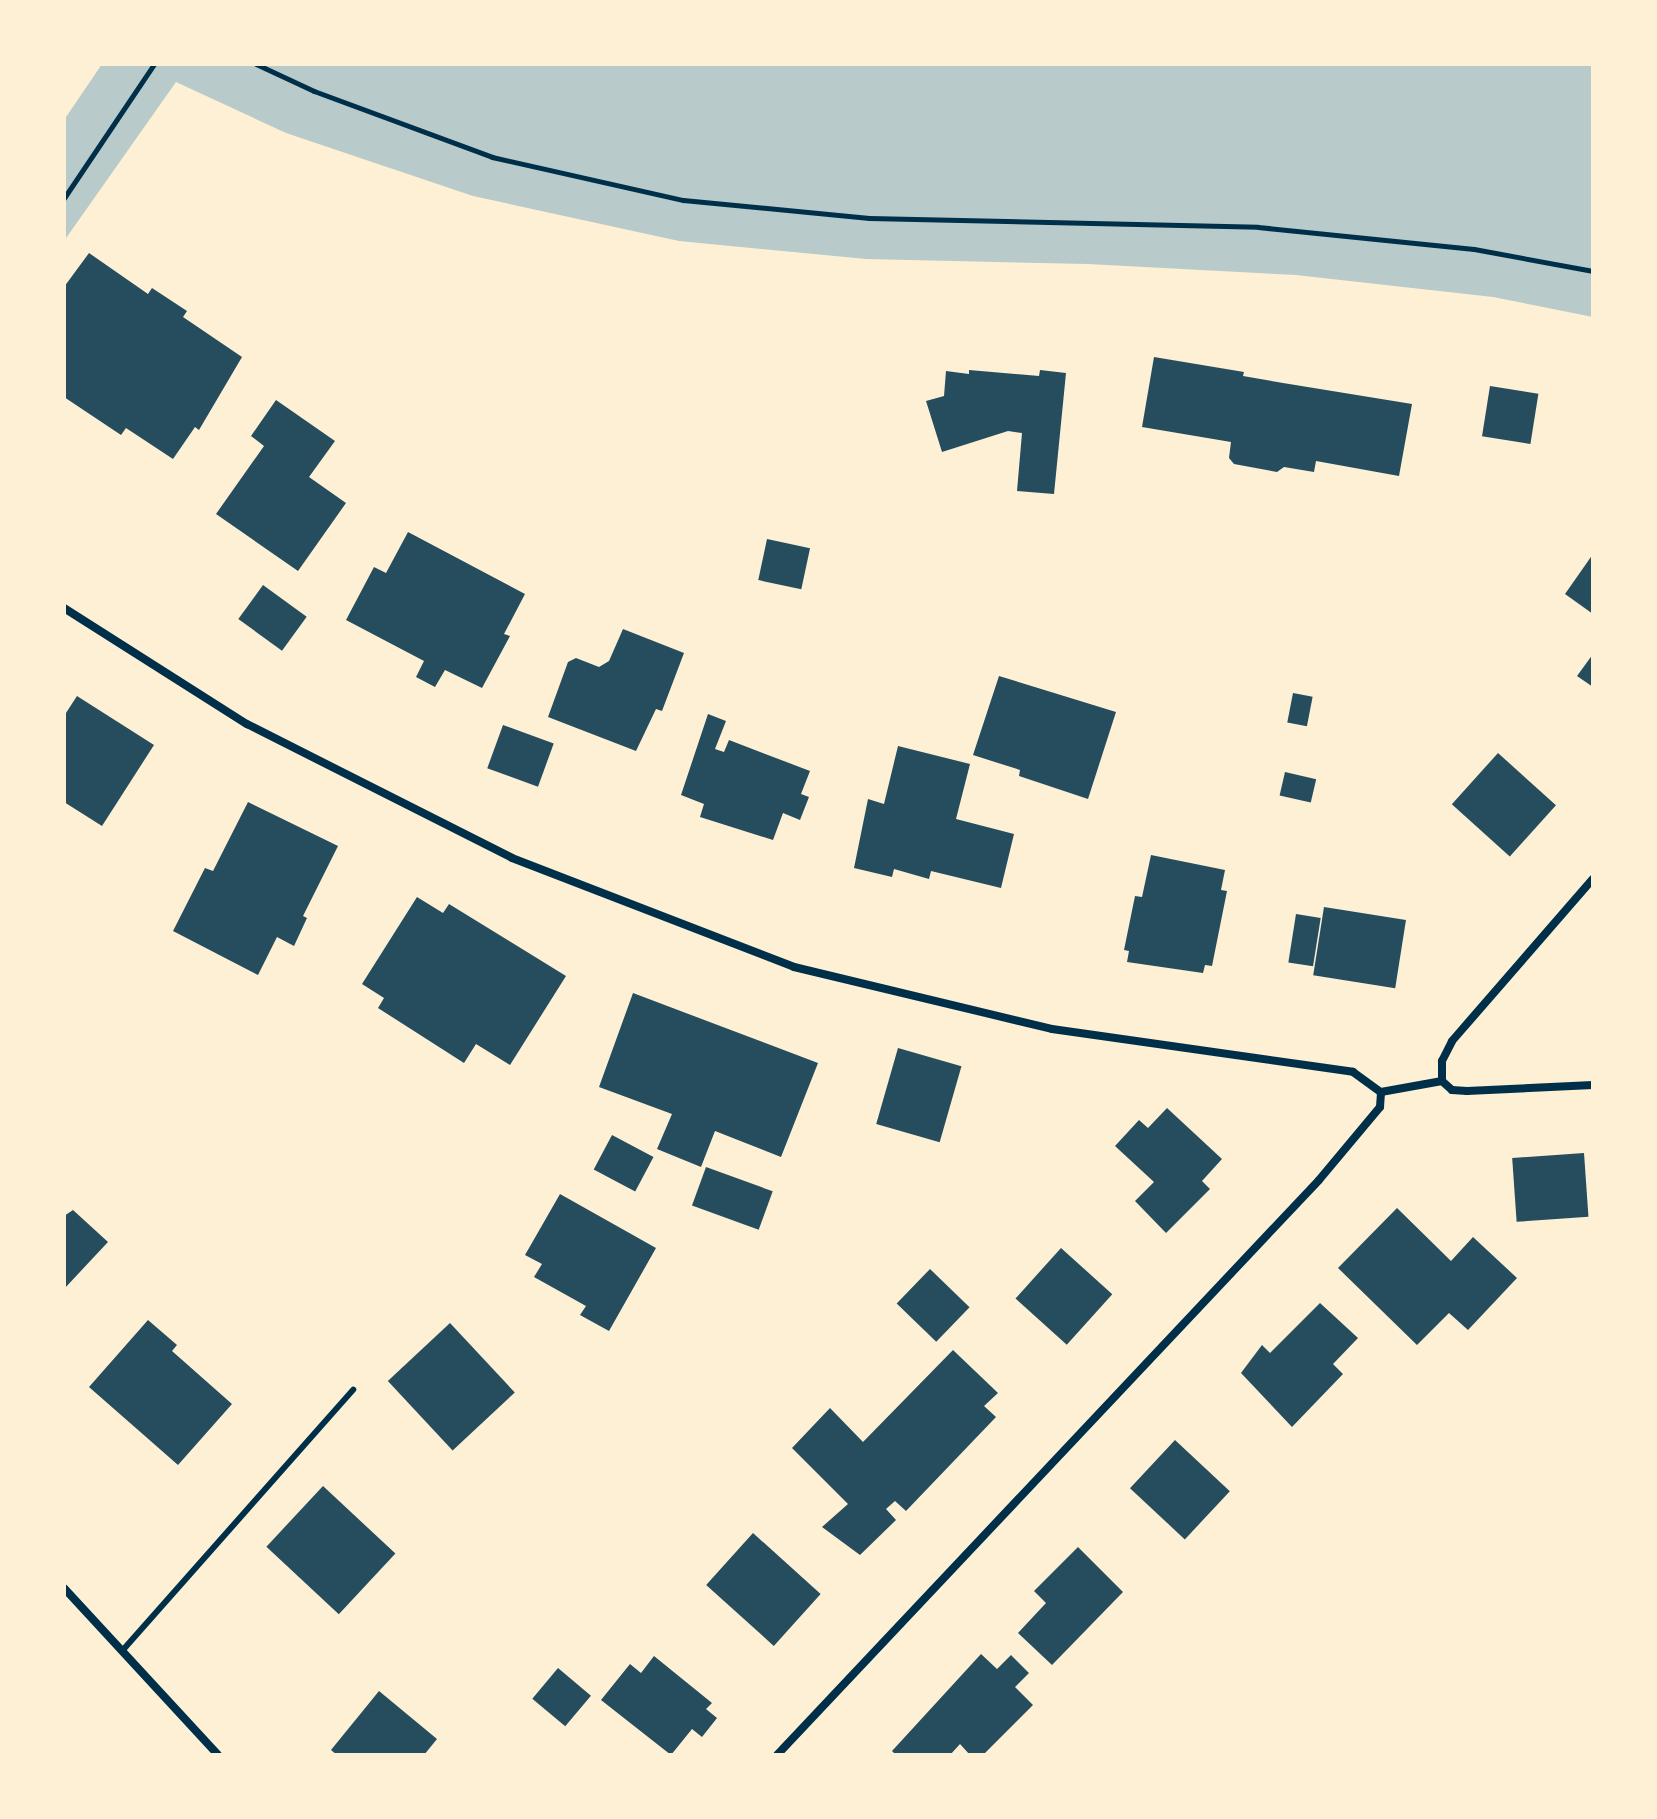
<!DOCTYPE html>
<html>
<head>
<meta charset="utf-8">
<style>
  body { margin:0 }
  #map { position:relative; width:1657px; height:1819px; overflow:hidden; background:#fdf0d5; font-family:Figtree,sans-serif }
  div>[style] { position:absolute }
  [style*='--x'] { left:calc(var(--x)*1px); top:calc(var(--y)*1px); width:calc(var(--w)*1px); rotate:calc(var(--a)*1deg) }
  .green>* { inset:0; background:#b9caca }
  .building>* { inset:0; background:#264d5e; transform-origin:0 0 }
  .path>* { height:5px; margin:-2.5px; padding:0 2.5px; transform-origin:2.5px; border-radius:2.5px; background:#003049 }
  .service>* { height:6px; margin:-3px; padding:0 3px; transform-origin:3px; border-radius:3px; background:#003049 }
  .minor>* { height:8px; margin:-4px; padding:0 4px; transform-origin:4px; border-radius:4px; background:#003049 }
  span { translate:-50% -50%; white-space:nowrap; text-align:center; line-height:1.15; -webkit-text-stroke:8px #fdf0d5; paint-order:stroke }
  .frame { position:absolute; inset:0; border:66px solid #fdf0d5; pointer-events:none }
</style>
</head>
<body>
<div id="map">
  <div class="green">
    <i style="clip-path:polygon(102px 64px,1593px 64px,1593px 317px,1493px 297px,1296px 275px,1088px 264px,866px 259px,679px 241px,473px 196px,286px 133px,176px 82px,64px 241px,64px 120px)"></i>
  </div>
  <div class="building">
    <i style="clip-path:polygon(89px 253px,148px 294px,152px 288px,187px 311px,183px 317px,242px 357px,199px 430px,195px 427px,173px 459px,126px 428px,121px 435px,64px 397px,64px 287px)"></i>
    <i style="clip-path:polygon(1154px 357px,1244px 372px,1243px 376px,1283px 383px,1412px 404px,1399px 476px,1316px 461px,1314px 472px,1284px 467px,1277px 472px,1234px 464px,1229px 458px,1231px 442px,1142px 427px)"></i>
    <i style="clip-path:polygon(969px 370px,1039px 376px,1040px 370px,1066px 373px,1054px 494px,1017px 491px,1022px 433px,1008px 431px,942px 452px,926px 401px,944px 396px,946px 371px,969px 374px)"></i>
    <i style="left:1490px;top:386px;width:49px;height:51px;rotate:9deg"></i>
    <i style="clip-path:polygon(276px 400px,335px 441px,309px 477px,346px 503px,298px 571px,216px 514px,264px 446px,251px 436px)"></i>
    <i style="clip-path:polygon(408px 532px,525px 594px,504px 634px,510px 636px,482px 688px,445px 670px,435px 687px,416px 677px,424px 661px,346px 620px,374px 567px,386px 573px)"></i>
    <i style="left:767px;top:539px;width:44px;height:42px;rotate:12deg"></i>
    <i style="clip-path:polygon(1593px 554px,1593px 614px,1565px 594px)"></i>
    <i style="left:263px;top:585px;width:54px;height:42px;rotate:36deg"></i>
    <i style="clip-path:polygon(623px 629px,684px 653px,662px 711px,656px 709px,636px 751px,548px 717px,568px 662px,576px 658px,599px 667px,609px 661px)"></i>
    <i style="clip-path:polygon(1593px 654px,1593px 687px,1577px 676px)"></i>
    <i style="clip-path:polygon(999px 676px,1116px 712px,1088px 799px,1019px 776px,1020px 770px,973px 755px)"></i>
    <i style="left:1293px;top:693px;width:20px;height:30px;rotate:11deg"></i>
    <i style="clip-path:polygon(77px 696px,154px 745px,102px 826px,64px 802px,64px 716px)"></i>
    <i style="clip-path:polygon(708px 714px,726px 721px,715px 749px,724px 752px,729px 740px,810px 771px,801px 794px,809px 797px,800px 820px,783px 813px,773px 840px,700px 817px,704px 804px,681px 795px)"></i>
    <i style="left:503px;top:725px;width:54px;height:46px;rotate:20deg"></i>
    <i style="clip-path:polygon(898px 746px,970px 764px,956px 819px,1014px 834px,1001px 888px,931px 871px,929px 879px,894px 869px,892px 877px,854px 868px,868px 799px,884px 804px)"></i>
    <i style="left:1498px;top:753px;width:78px;height:69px;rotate:42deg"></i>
    <i style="left:1285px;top:772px;width:32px;height:24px;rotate:13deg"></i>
    <i style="clip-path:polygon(248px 802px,338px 846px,303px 916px,307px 918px,294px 946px,277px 937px,258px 975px,173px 931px,205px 868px,213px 871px)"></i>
    <i style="clip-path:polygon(1151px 855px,1225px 870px,1221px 890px,1227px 891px,1212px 966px,1205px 965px,1203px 973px,1127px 962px,1129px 951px,1124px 950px,1135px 896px,1142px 897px)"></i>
    <i style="clip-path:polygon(417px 897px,443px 913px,449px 904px,566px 976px,510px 1065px,476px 1044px,464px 1063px,378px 1008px,384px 998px,362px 984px)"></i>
    <i style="left:1324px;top:907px;width:83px;height:69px;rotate:9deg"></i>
    <i style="left:1296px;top:914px;width:25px;height:49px;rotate:9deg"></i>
    <i style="clip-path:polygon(633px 993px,818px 1063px,781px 1157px,715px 1131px,701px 1167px,657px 1149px,672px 1114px,599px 1087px)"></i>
    <i style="left:898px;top:1048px;width:66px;height:79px;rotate:16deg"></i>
    <i style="clip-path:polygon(1167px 1108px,1222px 1159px,1202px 1181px,1210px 1189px,1166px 1233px,1135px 1201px,1154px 1182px,1115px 1146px,1139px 1120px,1148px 1128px)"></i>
    <i style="left:612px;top:1135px;width:47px;height:39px;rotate:28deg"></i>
    <i style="left:1584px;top:1153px;width:64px;height:72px;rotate:86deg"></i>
    <i style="left:706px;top:1167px;width:71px;height:41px;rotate:20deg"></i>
    <i style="clip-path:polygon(560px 1194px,656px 1248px,609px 1331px,580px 1315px,586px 1306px,534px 1277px,542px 1264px,525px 1255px)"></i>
    <i style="clip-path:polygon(1397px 1208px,1451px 1261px,1473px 1237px,1517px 1278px,1468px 1330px,1449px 1313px,1417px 1345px,1338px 1268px)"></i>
    <i style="clip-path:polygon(73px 1210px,108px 1242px,64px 1289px,64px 1216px)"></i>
    <i style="left:1061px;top:1248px;width:69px;height:68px;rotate:42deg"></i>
    <i style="left:930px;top:1269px;width:55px;height:48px;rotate:44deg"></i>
    <i style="clip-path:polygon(1320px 1303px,1358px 1338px,1333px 1364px,1343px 1374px,1292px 1427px,1241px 1373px,1262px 1345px,1270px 1353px)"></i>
    <i style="clip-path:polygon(148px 1320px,177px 1345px,172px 1351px,232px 1404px,178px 1465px,89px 1387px)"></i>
    <i style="left:450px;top:1323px;width:95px;height:85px;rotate:47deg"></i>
    <i style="clip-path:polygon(953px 1350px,998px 1393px,984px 1406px,996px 1417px,906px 1511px,895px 1501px,886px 1509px,896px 1520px,860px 1555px,822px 1527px,848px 1504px,792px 1448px,830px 1408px,863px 1442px)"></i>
    <i style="left:1175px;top:1440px;width:75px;height:66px;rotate:43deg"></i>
    <i style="left:323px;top:1486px;width:99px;height:83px;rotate:43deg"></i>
    <i style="left:753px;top:1533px;width:91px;height:70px;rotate:42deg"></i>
    <i style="clip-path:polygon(1078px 1547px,1123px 1592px,1052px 1665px,1018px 1633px,1046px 1603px,1034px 1591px)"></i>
    <i style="clip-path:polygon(981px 1654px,997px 1669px,1011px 1655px,1029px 1673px,1015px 1687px,1033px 1705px,983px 1755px,970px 1755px,960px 1744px,950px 1755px,896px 1755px,892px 1751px)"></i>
    <i style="clip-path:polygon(654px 1656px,712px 1703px,706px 1709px,717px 1718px,702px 1737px,692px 1729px,671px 1755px,601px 1700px,630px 1664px,641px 1673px)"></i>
    <i style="left:558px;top:1668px;width:43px;height:40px;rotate:40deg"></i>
    <i style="clip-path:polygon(379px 1691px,437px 1739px,424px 1755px,337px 1755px,331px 1750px)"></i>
  </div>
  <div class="path">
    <i style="--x:256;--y:64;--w:64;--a:25"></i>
    <i style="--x:314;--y:91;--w:190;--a:20.3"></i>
    <i style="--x:492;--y:157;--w:196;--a:12.7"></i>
    <i style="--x:683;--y:200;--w:187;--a:5.5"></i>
    <i style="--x:869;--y:218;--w:389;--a:1.3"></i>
    <i style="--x:1258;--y:227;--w:217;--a:5.8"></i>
    <i style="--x:1474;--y:249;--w:121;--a:10.5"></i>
    <i style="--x:64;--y:198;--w:161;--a:-56.1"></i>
  </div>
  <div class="service">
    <i style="--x:122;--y:1651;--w:349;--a:-48.5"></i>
  </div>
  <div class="minor">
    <i style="--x:64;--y:608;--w:217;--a:32.4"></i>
    <i style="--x:247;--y:724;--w:297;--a:26.8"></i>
    <i style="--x:512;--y:858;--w:302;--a:21.1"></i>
    <i style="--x:794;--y:967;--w:265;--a:13.5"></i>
    <i style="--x:1052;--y:1029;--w:304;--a:8.1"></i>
    <i style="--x:1353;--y:1072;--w:34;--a:36"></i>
    <i style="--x:1442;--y:1081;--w:20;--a:-90"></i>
    <i style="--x:1442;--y:1061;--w:22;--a:-63"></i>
    <i style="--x:1452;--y:1041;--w:215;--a:-49"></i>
    <i style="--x:1442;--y:1081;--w:13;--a:42"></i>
    <i style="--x:1452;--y:1090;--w:15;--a:4"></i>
    <i style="--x:1467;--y:1091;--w:126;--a:-2.7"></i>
    <i style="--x:1381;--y:1092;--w:62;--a:-10.2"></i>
    <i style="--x:64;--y:1588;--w:227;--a:47.3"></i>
    <i style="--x:777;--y:1755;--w:790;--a:-46.69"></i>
    <i style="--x:1319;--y:1180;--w:95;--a:-50.1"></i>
    <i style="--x:1380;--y:1107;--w:15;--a:-86"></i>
  </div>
  <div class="frame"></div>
</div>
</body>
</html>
